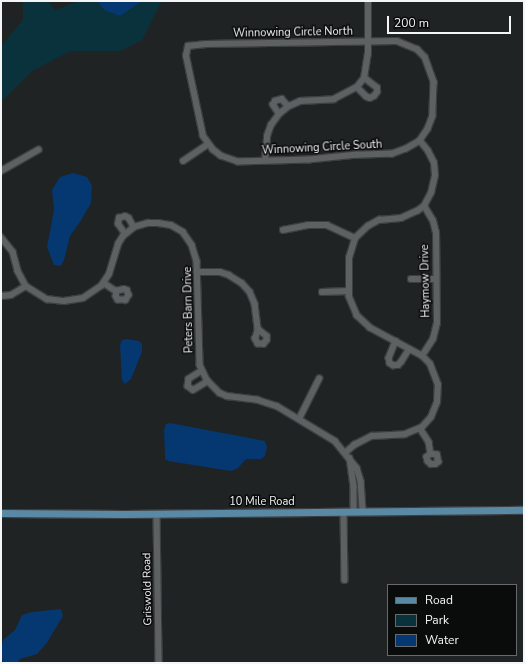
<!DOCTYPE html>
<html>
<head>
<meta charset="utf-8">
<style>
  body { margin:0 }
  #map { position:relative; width:525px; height:664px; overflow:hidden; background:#1f2324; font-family:"Nunito Sans",sans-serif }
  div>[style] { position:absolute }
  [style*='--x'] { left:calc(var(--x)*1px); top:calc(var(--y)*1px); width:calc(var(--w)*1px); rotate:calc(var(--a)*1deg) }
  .green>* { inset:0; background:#0a323c }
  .water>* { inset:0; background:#053771 }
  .roads { filter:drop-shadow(1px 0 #3c3f40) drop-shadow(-1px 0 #3c3f40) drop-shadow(0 1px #3c3f40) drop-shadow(0 -1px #3c3f40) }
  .minor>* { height:5.5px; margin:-2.75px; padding:0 2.75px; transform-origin:2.75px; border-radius:2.75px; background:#5d6162 }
  .major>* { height:7px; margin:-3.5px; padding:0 3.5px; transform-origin:3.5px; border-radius:3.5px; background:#5a89a5 }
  span { translate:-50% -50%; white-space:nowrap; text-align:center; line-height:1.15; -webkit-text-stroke:3px #0a0c0c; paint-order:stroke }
  .street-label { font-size:11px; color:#f3f5f6 }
  .frame { position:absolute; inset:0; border:2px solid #f3f5f6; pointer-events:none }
  .legend { position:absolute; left:387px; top:584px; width:130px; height:72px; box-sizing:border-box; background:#0a0c0c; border:1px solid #67696a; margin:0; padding:5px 7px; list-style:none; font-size:12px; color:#f3f5f6 }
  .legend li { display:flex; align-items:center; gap:8px; height:20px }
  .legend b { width:20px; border:1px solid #67696a }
  .scale { position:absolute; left:387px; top:16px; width:124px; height:18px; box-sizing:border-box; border:2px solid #f3f5f6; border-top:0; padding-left:5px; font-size:12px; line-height:14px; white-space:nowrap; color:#f3f5f6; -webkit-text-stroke:3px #0a0c0c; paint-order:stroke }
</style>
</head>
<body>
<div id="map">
  <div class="green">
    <i style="clip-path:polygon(23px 1px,48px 1px,55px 10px,79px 1px,97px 1px,104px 10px,120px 16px,142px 1px,162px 1px,142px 40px,120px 51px,71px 51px,32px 71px,1px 102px,1px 46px,23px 20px)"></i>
  </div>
  <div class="water">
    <i style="clip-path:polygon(92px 1px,142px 1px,120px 16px,104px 10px,97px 1px)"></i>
    <i style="clip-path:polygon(73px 173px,87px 177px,92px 186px,91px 203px,80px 222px,70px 236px,64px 260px,61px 266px,54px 265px,47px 247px,54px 210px,52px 190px,60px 177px)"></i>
    <i style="clip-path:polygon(127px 339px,139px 341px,142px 344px,142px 352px,131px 379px,125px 384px,122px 380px,120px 345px,122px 340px)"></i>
    <i style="clip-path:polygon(170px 423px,265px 441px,267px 447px,265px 456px,261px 459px,246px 459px,238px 468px,231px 471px,168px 461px,165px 459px,165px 454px,164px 430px,166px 424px)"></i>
    <i style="clip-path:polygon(61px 609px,63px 616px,46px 644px,37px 654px,20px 659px,17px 663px,3px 663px,1px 652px,3px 640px,15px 630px,22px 615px,32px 612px)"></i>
  </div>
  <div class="roads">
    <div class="minor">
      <i style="--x:397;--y:41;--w:22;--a:22"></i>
      <i style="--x:417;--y:49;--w:11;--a:45"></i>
      <i style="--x:425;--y:57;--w:27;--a:70"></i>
      <i style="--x:434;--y:82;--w:34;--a:92"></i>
      <i style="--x:433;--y:116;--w:14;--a:111"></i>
      <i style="--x:428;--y:129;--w:14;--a:124"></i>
      <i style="--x:420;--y:141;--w:16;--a:150"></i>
      <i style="--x:406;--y:149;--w:15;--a:160"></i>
      <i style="--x:392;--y:154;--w:35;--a:178"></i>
      <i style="--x:357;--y:155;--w:48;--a:174.1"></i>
      <i style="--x:309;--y:160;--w:71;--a:178.4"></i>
      <i style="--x:238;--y:162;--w:18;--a:-161"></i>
      <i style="--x:221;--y:156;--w:10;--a:-143"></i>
      <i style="--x:213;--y:150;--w:17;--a:-126"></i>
      <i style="--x:203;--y:136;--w:82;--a:-102"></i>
      <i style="--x:186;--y:56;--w:10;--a:-79"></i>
      <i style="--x:188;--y:46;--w:18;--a:-6"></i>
      <i style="--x:206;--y:44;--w:191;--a:-0.9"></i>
      <i style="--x:357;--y:87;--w:13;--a:45"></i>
      <i style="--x:366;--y:96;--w:4;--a:27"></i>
      <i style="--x:370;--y:98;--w:4;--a:-27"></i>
      <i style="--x:374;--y:96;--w:5;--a:-53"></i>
      <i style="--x:377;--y:92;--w:4;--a:-90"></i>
      <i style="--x:377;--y:88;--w:16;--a:-142"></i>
      <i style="--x:279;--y:114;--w:11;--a:-124"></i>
      <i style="--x:273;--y:105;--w:4;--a:-63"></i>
      <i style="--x:275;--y:101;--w:7;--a:-16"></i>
      <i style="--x:282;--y:99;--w:9;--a:49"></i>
      <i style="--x:183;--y:161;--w:30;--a:-34"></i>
      <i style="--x:265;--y:161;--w:25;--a:-85"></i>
      <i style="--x:267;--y:136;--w:12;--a:-70"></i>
      <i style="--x:271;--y:125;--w:14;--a:-54"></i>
      <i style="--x:279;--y:114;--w:13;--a:-39"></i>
      <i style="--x:289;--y:106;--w:12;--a:-24"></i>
      <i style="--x:300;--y:101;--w:34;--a:-3"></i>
      <i style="--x:334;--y:99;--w:26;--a:-28"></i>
      <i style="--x:357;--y:87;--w:11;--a:-52"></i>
      <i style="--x:364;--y:78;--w:24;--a:-81"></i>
      <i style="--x:368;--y:54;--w:53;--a:-90"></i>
      <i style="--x:1;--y:171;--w:43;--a:-29.6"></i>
      <i style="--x:283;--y:230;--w:25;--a:-11"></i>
      <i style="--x:308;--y:225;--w:19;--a:0"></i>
      <i style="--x:327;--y:225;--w:31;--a:25"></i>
      <i style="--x:125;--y:234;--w:12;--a:-125"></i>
      <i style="--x:118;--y:224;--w:6;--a:-81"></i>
      <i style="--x:119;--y:218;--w:6;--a:-18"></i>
      <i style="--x:125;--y:216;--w:4;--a:27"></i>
      <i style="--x:129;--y:218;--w:10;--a:61"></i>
      <i style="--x:1;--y:237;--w:19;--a:51"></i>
      <i style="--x:13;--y:252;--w:20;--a:75"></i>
      <i style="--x:18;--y:271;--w:17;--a:62"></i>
      <i style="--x:26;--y:286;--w:25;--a:32"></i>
      <i style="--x:47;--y:299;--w:17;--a:7"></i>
      <i style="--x:64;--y:301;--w:19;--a:-9"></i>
      <i style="--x:83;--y:298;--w:22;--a:-34"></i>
      <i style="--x:101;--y:286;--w:14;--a:-56"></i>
      <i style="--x:109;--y:274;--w:31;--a:-73"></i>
      <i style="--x:118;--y:244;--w:9;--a:-58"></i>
      <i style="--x:123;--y:236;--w:14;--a:-39"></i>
      <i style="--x:134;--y:227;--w:15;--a:-16"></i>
      <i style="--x:148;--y:223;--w:10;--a:0"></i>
      <i style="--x:158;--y:223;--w:13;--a:9"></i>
      <i style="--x:171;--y:225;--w:14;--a:30"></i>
      <i style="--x:183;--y:232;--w:16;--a:55"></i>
      <i style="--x:192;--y:245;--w:17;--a:73"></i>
      <i style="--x:197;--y:261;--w:104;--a:88.3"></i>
      <i style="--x:200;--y:365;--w:17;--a:65"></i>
      <i style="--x:207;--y:380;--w:18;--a:45"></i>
      <i style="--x:220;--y:393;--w:8;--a:23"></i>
      <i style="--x:227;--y:396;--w:31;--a:7"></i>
      <i style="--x:258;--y:400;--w:20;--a:18"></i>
      <i style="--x:277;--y:406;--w:68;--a:31.1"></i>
      <i style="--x:335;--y:441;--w:35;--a:51"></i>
      <i style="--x:357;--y:468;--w:14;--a:73"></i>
      <i style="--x:361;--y:481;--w:31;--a:86"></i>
      <i style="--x:198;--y:272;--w:22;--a:0"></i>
      <i style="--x:220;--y:272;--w:9;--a:18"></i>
      <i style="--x:229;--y:275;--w:15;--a:32"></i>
      <i style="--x:242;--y:283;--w:12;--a:48"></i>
      <i style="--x:250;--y:292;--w:13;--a:67"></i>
      <i style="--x:255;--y:304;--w:25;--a:83"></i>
      <i style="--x:411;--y:279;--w:25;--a:0"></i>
      <i style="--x:104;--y:283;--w:14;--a:34"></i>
      <i style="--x:116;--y:291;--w:8;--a:-14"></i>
      <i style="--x:124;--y:289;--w:3;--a:18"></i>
      <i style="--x:127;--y:290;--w:5;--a:68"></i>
      <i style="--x:129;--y:295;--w:6;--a:121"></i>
      <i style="--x:126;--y:300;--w:8;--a:180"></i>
      <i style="--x:118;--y:300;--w:4;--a:-124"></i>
      <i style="--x:116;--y:297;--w:6;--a:-90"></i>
      <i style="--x:322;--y:292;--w:27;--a:-2"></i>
      <i style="--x:1;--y:296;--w:10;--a:-6"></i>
      <i style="--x:11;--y:295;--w:17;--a:-31"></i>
      <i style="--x:258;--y:329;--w:11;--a:38"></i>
      <i style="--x:267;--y:336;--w:4;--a:90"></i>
      <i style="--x:267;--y:340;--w:5;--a:127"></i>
      <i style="--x:264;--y:344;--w:6;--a:180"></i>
      <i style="--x:258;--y:344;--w:6;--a:-121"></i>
      <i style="--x:255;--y:339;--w:10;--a:-73"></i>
      <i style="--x:396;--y:341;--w:18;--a:112"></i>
      <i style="--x:389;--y:358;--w:5;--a:79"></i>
      <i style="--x:390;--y:363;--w:4;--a:34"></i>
      <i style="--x:393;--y:365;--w:5;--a:0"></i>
      <i style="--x:398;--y:365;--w:4;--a:-45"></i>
      <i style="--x:401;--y:362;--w:15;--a:-58"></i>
      <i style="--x:422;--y:356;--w:20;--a:-57"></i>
      <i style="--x:433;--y:339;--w:16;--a:-76"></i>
      <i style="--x:437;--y:323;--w:90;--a:-90.6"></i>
      <i style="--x:436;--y:233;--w:12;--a:-104"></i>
      <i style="--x:433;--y:221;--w:17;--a:-121"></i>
      <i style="--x:202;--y:371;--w:15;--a:148"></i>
      <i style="--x:189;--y:379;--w:7;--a:98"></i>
      <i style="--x:188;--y:386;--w:6;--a:39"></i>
      <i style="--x:193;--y:390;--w:17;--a:-31"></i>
      <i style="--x:299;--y:419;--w:45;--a:-63.4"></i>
      <i style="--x:420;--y:428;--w:17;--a:57"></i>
      <i style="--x:429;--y:442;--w:12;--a:81"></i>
      <i style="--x:431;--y:454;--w:5;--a:143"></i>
      <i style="--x:427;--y:457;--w:4;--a:76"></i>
      <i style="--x:428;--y:461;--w:4;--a:45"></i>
      <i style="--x:431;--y:464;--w:4;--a:0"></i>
      <i style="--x:435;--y:464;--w:4;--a:-34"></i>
      <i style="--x:438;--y:462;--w:7;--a:-98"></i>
      <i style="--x:437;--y:455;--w:6;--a:-171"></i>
      <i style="--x:346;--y:452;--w:11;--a:-41"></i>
      <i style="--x:354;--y:445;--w:20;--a:-27"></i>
      <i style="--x:372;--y:436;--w:33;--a:-3"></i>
      <i style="--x:405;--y:434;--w:18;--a:-22"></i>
      <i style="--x:422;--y:427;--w:13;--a:-48"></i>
      <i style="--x:431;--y:417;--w:16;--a:-68"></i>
      <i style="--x:437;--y:402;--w:17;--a:-87"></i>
      <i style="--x:438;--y:385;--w:22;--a:-111"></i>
      <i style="--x:430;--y:364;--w:11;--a:-135"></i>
      <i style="--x:422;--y:356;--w:59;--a:-151.7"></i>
      <i style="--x:370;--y:328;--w:18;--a:-137"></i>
      <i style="--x:357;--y:316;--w:21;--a:-113"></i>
      <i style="--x:349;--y:297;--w:39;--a:-90"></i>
      <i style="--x:349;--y:258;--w:21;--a:-73"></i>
      <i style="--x:355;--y:238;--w:18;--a:-43"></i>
      <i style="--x:368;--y:226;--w:13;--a:-29"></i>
      <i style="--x:379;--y:220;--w:22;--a:-5"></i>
      <i style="--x:401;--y:218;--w:17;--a:-24"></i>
      <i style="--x:417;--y:211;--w:9;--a:-36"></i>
      <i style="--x:424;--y:206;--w:15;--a:-62"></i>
      <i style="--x:431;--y:193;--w:18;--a:-77"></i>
      <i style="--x:435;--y:175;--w:12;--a:-95"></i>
      <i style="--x:434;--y:163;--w:13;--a:-117"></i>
      <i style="--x:428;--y:151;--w:13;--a:-129"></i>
      <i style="--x:350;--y:458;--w:29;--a:82"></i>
      <i style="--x:354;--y:487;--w:25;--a:90"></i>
      <i style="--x:344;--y:512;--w:68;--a:89.2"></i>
      <i style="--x:157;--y:514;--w:149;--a:89.2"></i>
    </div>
    <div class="major">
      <i style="--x:1;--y:513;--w:123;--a:0.5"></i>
      <i style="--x:124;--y:514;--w:400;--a:-0.6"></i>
    </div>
  </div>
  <div class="street-label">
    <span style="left:293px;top:33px;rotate:-1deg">Winnowing Circle North</span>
    <span style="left:322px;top:148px;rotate:-3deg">Winnowing Circle South</span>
    <span style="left:426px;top:281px;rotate:-91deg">Haymow Drive</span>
    <span style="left:189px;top:310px;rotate:-91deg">Peters Barn Drive</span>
    <span style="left:262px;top:502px">10 Mile Road</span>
    <span style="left:148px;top:589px;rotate:-91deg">Griswold Road</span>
  </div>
  <div class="frame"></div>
  <ul class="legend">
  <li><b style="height:5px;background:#5a89a5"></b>Road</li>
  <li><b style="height:11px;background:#0a323c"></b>Park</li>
  <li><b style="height:11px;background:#053771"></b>Water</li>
  </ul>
  <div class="scale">200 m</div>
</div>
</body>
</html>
